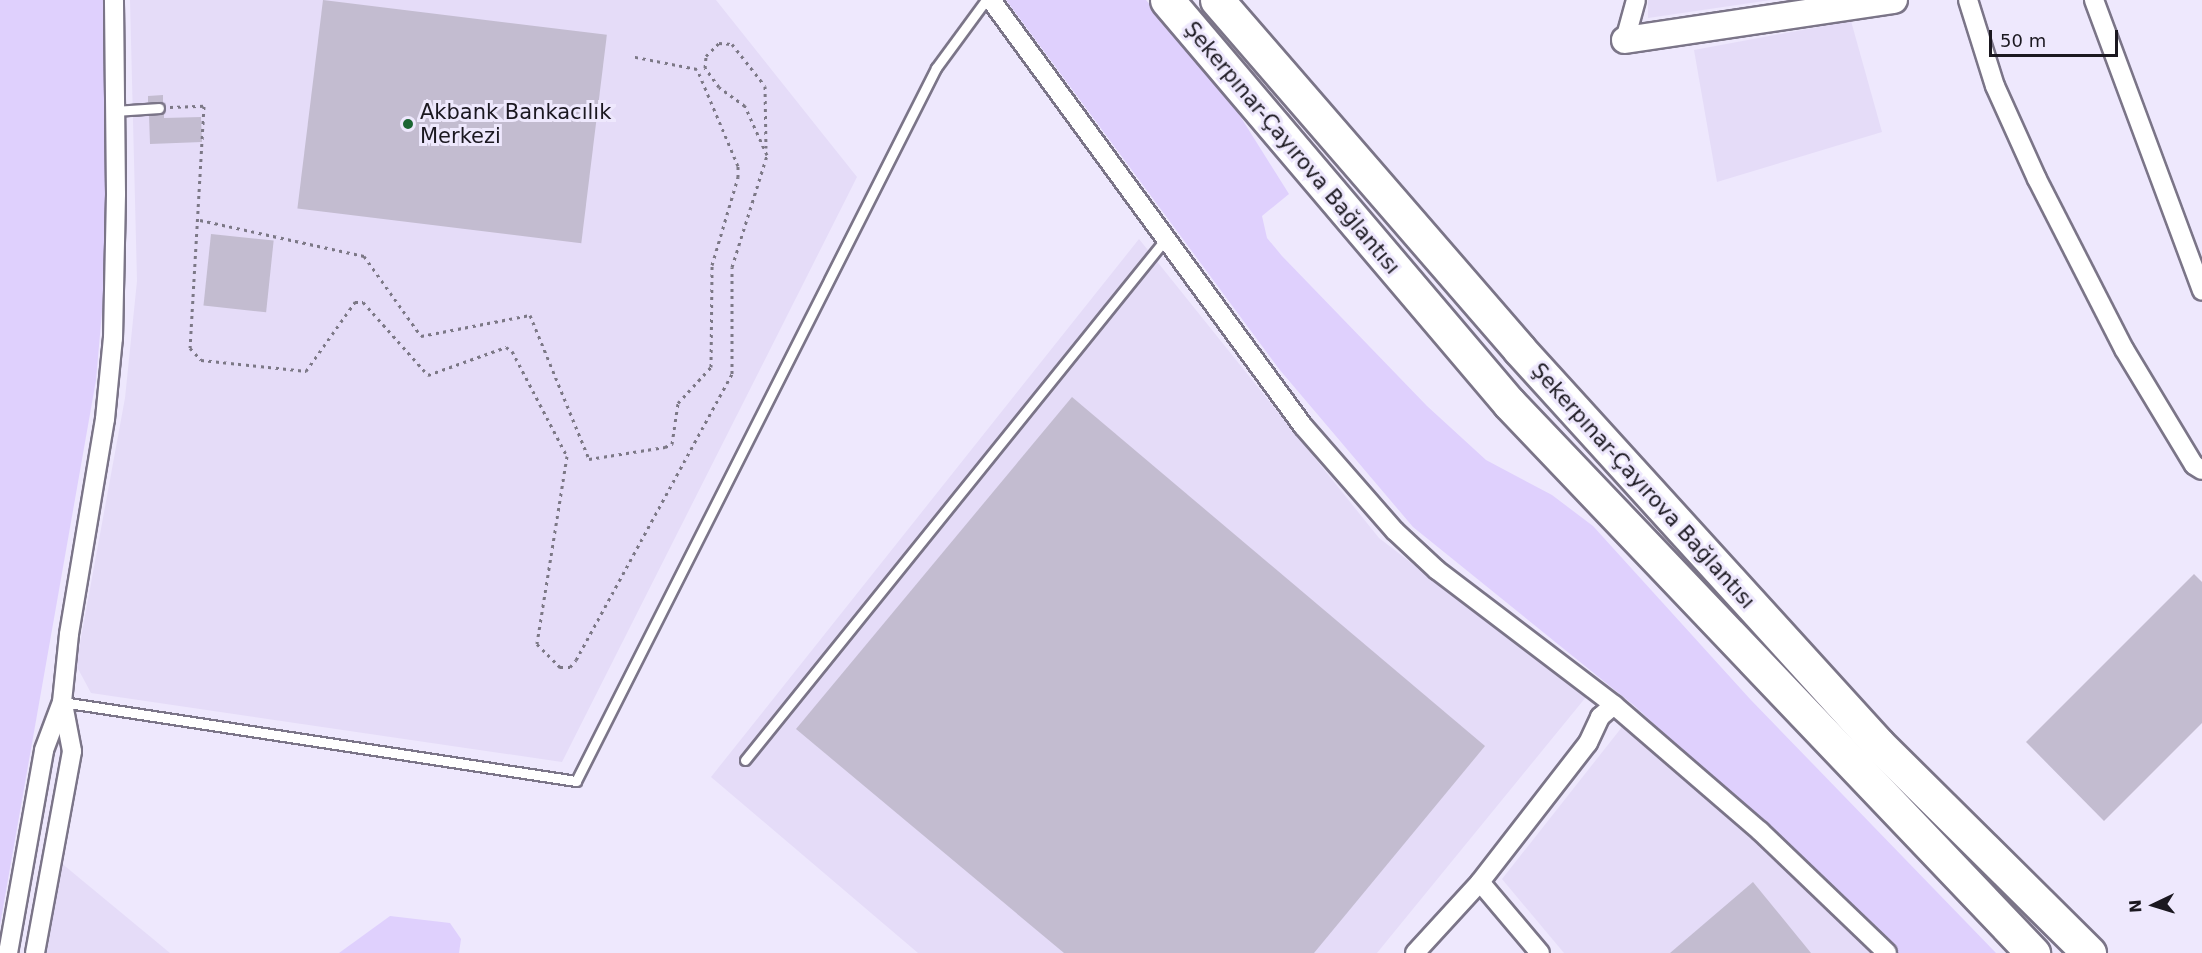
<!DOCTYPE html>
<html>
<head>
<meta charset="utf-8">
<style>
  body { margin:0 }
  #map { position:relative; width:2202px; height:953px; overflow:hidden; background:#eee8fd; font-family:"DejaVu Sans",sans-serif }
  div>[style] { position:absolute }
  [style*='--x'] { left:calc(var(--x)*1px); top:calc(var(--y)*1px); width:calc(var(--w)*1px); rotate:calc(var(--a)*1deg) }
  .built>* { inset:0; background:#e5dcf8 }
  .green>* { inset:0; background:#dfd0fd }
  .building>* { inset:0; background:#c3bcd0; transform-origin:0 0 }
  .path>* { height:3px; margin-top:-1.5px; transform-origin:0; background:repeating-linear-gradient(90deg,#7c7886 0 3px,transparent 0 7.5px) }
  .roads { filter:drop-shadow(2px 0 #7b7588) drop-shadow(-2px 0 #7b7588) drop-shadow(0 2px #7b7588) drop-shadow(0 -2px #7b7588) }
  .lane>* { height:9px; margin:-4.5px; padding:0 4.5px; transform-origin:4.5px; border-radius:4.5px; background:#fff }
  .street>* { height:18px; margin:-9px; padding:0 9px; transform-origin:9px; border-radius:9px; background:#fff }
  .secondary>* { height:26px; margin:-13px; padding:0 13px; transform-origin:13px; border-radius:13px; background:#fff }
  .highway>* { height:33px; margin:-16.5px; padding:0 16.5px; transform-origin:16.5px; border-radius:16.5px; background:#fff }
  .dots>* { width:16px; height:16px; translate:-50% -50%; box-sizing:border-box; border:3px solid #eee8fd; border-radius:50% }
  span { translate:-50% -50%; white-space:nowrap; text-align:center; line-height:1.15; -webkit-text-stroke:6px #eee8fd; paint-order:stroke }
  .poi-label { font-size:21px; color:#1b1820 }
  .left { translate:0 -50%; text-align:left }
  .street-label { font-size:21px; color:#1b1820 }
  .north { position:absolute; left:2124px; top:875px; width:60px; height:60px; -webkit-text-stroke:4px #eee8fd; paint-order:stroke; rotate:266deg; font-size:16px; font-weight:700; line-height:24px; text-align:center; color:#1b1820 }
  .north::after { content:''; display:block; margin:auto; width:21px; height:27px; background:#1b1820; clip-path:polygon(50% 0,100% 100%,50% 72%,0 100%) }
  .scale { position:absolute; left:1989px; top:30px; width:129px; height:27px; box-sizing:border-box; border:3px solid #1b1820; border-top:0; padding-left:8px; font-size:18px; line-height:21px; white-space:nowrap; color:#1b1820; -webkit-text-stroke:4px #eee8fd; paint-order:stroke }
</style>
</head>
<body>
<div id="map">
  <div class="built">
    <i style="clip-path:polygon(130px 0,716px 0,857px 177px,562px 762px,91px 693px,76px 665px,125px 398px,137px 281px)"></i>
    <i style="clip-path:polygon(1648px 0,1771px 0,1648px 18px)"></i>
    <i style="clip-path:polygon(1851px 21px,1882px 132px,1717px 182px,1694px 50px)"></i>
    <i style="clip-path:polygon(1139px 239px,1379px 538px,1586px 697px,1377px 953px,918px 953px,711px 777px)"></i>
    <i style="clip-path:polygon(1637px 708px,1898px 953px,1564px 953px,1502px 879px)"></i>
    <i style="clip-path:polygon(60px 862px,170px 953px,44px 953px)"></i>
  </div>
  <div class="green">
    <i style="clip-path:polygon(0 0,105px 0,107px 255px,96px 380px,0 925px)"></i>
    <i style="clip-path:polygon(1006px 0,1146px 0,1230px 100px,1289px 194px,1262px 216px,1267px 238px,1282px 256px,1427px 406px,1486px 460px,1552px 495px,1593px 526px,1750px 699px,1996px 953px,1898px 953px,1637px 708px,1413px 527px,1279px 369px)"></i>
    <i style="clip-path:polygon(390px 916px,450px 923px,461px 939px,459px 953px,339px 953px)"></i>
  </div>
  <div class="building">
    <i style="left:323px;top:0;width:286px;height:210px;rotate:7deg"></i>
    <i style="clip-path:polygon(163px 95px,163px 103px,148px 102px,148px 96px)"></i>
    <i style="clip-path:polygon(164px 113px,164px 118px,201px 117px,202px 142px,150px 144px,149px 115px)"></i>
    <i style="left:211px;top:234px;width:63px;height:72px;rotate:6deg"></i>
    <i style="clip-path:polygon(1072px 397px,1485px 746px,1314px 953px,1064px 953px,796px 729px)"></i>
    <i style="clip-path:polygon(2194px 574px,2202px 582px,2202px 723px,2104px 821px,2026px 742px)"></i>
    <i style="clip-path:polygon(1753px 882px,1811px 953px,1670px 953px)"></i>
  </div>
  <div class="path">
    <i style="--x:170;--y:107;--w:34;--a:-2"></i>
    <i style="--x:204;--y:106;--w:242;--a:93.3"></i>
    <i style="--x:190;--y:348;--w:16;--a:47"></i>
    <i style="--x:201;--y:360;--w:106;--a:6"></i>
    <i style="--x:306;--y:371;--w:85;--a:-54.6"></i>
    <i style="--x:355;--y:302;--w:8;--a:0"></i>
    <i style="--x:363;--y:302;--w:98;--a:48.3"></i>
    <i style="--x:428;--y:375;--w:83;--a:-19.7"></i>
    <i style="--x:506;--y:347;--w:7;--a:34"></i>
    <i style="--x:512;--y:351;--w:119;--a:62.4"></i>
    <i style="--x:567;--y:456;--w:190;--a:99.1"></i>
    <i style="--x:537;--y:644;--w:33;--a:45"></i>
    <i style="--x:560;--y:667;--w:10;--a:0"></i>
    <i style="--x:570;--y:667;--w:9;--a:-49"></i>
    <i style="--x:576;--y:660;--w:326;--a:-61.4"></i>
    <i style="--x:732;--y:374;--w:107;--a:-90"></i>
    <i style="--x:732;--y:267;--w:117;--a:-72.6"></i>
    <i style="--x:767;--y:155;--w:54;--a:-114.2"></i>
    <i style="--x:745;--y:106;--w:32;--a:-144"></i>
    <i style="--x:719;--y:87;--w:24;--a:-126"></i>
    <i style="--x:705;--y:68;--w:12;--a:-85"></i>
    <i style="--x:706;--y:56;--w:18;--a:-45"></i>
    <i style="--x:719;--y:43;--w:13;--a:4"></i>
    <i style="--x:732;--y:44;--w:53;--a:51.8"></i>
    <i style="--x:765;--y:86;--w:62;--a:89.1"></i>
    <i style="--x:200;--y:220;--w:168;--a:12.4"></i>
    <i style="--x:364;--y:256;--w:98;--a:54.5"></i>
    <i style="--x:421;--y:336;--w:111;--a:-10.9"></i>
    <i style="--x:530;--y:315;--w:156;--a:67.7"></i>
    <i style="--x:589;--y:459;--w:77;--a:-9"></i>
    <i style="--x:665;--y:447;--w:8;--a:-23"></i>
    <i style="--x:672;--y:444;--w:41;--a:-81.7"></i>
    <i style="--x:678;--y:403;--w:49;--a:-47.5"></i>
    <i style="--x:711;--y:367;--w:102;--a:-89.4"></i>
    <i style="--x:712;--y:265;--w:92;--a:-73.5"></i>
    <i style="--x:738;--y:177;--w:11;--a:-90"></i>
    <i style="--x:738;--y:166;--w:105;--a:-112.9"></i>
    <i style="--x:697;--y:69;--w:67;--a:-168.9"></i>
  </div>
  <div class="roads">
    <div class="lane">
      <i style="--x:115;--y:111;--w:44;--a:-3.9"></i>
      <i style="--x:62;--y:702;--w:520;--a:8.74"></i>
      <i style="--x:576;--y:781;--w:799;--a:-63.21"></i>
      <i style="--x:936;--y:68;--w:84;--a:-53.7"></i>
      <i style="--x:745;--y:760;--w:667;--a:-51.09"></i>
    </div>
    <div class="street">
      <i style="--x:991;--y:0;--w:528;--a:53.78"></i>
      <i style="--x:1303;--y:426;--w:140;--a:48.8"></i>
      <i style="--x:1395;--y:531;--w:57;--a:42.9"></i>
      <i style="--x:1437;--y:570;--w:223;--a:37.3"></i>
      <i style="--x:1614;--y:705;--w:193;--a:40.8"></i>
      <i style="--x:1760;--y:831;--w:176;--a:43.8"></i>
      <i style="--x:1968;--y:0;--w:90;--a:72.6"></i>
      <i style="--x:1995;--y:86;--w:102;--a:65.7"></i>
      <i style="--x:2037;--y:179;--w:191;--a:62.9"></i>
      <i style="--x:2124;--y:349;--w:135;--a:58.9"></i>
      <i style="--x:2194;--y:465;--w:9;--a:32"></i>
      <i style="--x:2094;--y:0;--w:310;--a:69.6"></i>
      <i style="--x:1625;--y:40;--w:41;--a:-74.6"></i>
      <i style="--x:1480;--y:882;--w:93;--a:49.8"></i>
      <i style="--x:8;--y:953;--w:206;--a:-79.9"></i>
      <i style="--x:44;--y:750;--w:51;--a:-69.4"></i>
      <i style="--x:62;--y:702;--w:68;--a:-84.1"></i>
      <i style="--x:69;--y:634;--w:218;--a:-80.5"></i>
      <i style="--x:105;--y:419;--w:81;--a:-84.4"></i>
      <i style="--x:113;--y:338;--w:144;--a:-88.8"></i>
      <i style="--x:116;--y:194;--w:194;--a:-90.6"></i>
      <i style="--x:35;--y:953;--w:205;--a:-79.6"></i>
      <i style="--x:72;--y:751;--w:48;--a:-100.8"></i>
      <i style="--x:1415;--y:953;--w:96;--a:-47.5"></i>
      <i style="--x:1480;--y:882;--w:176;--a:-52.2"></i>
      <i style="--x:1588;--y:743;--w:29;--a:-65"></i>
      <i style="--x:1600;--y:717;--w:18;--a:-41"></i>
    </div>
    <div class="secondary">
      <i style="--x:1625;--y:40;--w:272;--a:-8.5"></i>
    </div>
    <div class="highway">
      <i style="--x:1167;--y:0;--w:529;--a:49.68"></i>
      <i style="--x:1509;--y:403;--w:760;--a:46.39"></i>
      <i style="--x:1217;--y:0;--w:462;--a:49.1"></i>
      <i style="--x:1519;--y:349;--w:534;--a:47.73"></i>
      <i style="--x:1878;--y:744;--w:297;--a:44.7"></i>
    </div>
  </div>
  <div class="dots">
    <i style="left:408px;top:124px;background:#1c6634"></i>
  </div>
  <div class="poi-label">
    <span class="left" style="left:420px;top:124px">Akbank Bankacılık<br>Merkezi</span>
  </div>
  <div class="street-label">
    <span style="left:1292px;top:148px;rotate:50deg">Şekerpınar-Çayırova Bağlantısı</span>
    <span style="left:1643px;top:486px;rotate:48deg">Şekerpınar-Çayırova Bağlantısı</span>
  </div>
  <div class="north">N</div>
  <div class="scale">50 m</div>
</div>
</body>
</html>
